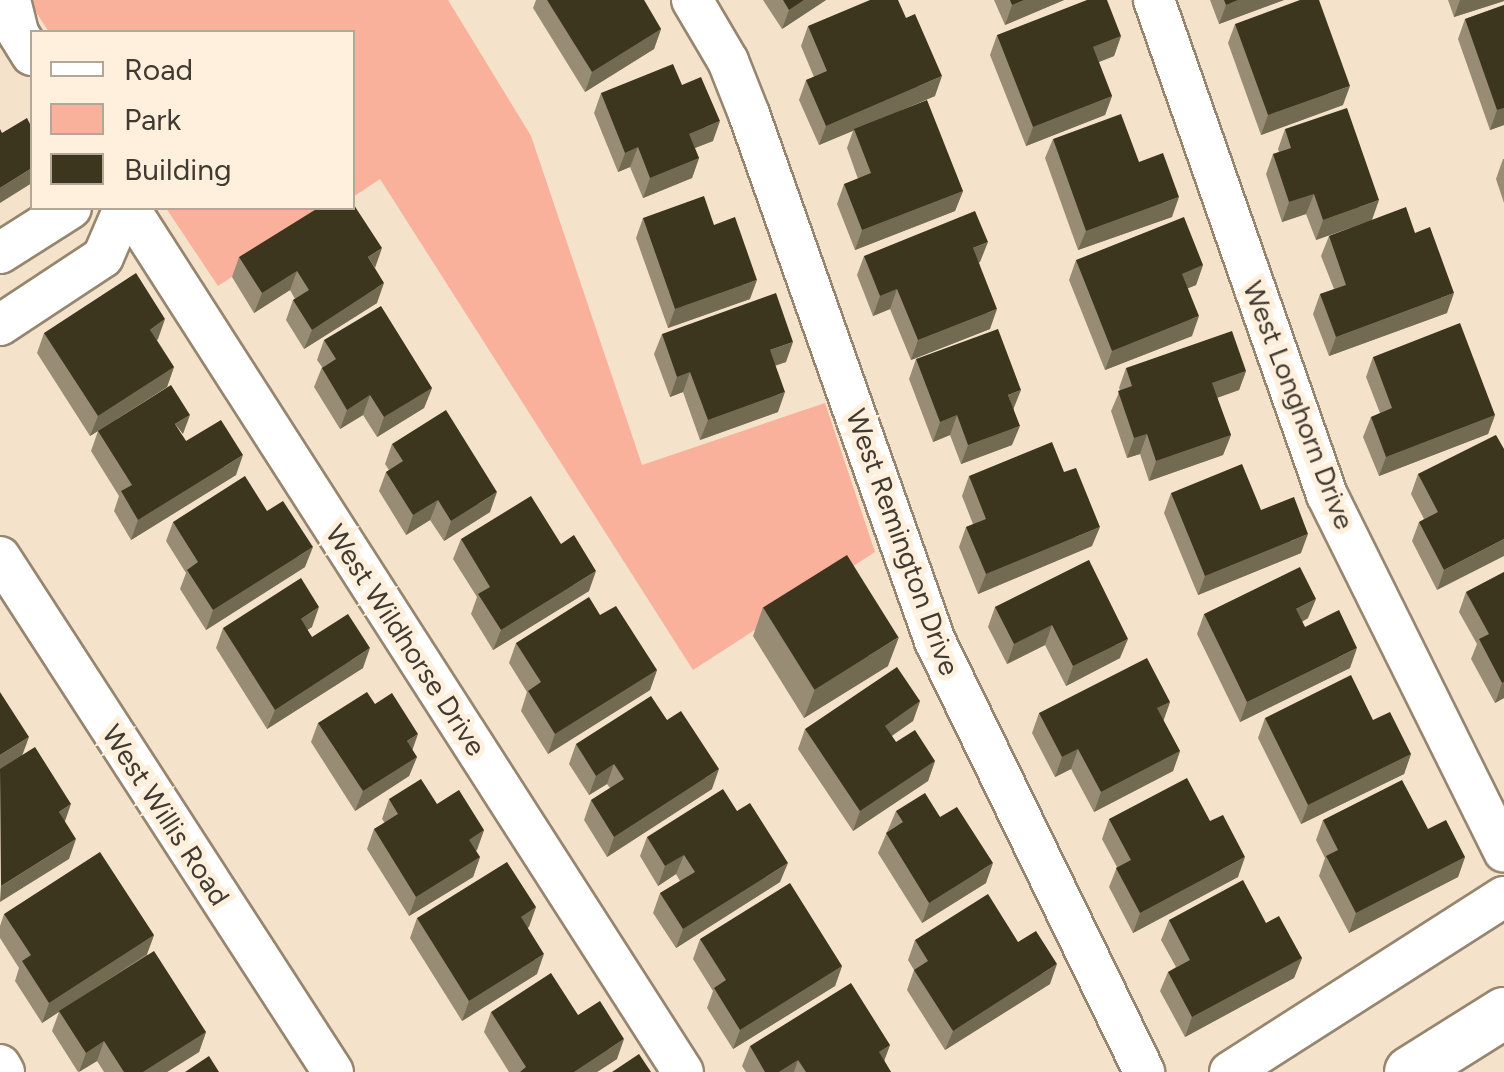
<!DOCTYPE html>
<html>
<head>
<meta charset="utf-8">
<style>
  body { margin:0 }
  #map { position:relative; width:1504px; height:1072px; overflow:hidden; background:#f4e2ca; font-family:Figtree,sans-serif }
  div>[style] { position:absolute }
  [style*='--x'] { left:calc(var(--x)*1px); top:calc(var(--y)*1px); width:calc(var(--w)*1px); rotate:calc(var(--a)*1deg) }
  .green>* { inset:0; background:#f9b19b }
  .roads { filter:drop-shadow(2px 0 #96866f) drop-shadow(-2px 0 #96866f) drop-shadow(0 2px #96866f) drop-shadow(0 -2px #96866f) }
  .minor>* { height:40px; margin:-20px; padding:0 20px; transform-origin:20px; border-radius:20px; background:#fff }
  .major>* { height:50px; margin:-25px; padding:0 25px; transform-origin:25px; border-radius:25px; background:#fff }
  .wall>* { inset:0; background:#988c74 }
  .shaded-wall>* { inset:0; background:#736a52 }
  .building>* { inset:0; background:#3c361f; transform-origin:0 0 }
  span { translate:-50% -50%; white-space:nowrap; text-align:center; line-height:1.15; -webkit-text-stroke:10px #fff0dd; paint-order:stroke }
  .street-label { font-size:28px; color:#413a31 }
  .legend { position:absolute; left:30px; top:30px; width:325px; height:180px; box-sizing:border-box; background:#fff0dd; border:2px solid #b3a798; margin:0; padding:12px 18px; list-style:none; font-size:30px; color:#413a31 }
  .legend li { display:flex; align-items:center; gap:20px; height:50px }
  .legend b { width:50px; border:2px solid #b3a798 }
</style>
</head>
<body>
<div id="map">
  <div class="green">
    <i style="clip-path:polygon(28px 0,448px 0,531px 136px,642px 465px,825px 403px,875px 552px,693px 670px,380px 179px,353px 197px,352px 32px,49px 32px)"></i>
    <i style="clip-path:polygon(166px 208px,336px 208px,218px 286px)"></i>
  </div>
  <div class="roads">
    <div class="minor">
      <i style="--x:10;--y:0;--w:34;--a:76"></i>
      <i style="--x:18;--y:33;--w:26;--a:58"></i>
      <i style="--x:692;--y:0;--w:71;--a:59.5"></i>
      <i style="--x:728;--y:61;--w:57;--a:68.4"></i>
      <i style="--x:749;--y:114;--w:559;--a:70.56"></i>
      <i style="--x:935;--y:641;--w:479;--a:64.1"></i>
      <i style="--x:1154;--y:0;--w:524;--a:70.74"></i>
      <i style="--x:1327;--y:495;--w:398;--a:63.6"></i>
      <i style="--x:129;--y:208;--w:1026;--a:57.33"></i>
      <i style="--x:0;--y:253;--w:84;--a:-32.4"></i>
      <i style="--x:0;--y:325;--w:123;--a:-33.4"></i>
      <i style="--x:103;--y:257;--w:53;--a:-66.8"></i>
      <i style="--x:0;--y:557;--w:613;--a:57.11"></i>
      <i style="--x:0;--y:1065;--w:8;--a:60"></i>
      <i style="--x:1230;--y:1072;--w:325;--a:-32.6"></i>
    </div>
    <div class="major">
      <i style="--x:1410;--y:1072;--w:111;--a:-32.1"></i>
    </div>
  </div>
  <div class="wall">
    <i style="clip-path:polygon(536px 0,644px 0,661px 29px,654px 49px,585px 92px,533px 8px)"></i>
    <i style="clip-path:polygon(763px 0,826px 0,782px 29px)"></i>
    <i style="clip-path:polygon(994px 0,1064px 0,1005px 25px)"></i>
    <i style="clip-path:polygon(1210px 0,1284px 0,1219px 24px)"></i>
    <i style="clip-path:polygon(1448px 0,1504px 0,1504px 1px,1454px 17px)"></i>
    <i style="clip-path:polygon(1504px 5px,1504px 125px,1490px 130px,1458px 39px,1465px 19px)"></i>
    <i style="clip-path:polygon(1235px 24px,1343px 105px,1261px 135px,1228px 43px)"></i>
    <i style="clip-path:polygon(808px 26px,935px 96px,902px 110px,963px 191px,955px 211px,855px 250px,837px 204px,844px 184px,858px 179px,847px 148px,853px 131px,819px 145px,799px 100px,806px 80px,814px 77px,801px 46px)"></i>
    <i style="clip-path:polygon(997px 35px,1121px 36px,1114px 56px,1099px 62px,1112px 96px,1105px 115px,1026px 146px,990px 55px)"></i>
    <i style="clip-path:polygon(682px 85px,713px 141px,695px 148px,699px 158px,692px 178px,643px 198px,630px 167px,618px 172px,594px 113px,601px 93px)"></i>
    <i style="clip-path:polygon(1285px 129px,1372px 220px,1415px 233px,1447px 313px,1329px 356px,1313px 314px,1320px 294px,1334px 289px,1321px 256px,1329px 236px,1366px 222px,1316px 240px,1306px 214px,1282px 222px,1266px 174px,1273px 154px,1279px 152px,1278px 149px)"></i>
    <i style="clip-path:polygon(1053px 139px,1139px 162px,1172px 217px,1078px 250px,1045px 158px)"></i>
    <i style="clip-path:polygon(1503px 159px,1504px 159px,1504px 203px,1496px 179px)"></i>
    <i style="clip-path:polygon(643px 218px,714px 225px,750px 299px,668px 328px,636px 238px)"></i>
    <i style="clip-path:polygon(864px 256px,980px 262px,979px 262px,990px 329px,911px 360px,890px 309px,873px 316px,857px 275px)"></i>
    <i style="clip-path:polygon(239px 257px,375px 268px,377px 303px,304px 349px,286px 320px,293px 300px,295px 299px,290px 290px,254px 313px,232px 277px)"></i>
    <i style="clip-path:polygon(1076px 260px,1203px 265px,1196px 285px,1188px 288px,1192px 336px,1105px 370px,1069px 280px)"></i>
    <i style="clip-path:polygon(44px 333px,158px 339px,157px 340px,174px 367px,167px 387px,117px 419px,182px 435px,186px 441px,236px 475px,131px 540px,114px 511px,119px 496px,91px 451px,98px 431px,90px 436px,37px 353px)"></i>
    <i style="clip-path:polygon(662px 334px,786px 362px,775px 365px,778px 412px,700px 440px,683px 392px,670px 397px,654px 354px)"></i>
    <i style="clip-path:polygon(324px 340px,432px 388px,424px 408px,377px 437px,363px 415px,340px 429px,314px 387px,322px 367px,317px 360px)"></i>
    <i style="clip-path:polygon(1373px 357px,1495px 415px,1488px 434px,1379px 476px,1363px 437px,1371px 417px,1380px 413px,1366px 377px)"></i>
    <i style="clip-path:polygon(916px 359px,1014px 409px,1012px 445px,961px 464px,950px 435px,933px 442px,909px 379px)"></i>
    <i style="clip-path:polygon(1126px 368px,1246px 371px,1239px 390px,1217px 398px,1231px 435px,1223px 455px,1149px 481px,1140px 454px,1127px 458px,1111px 411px,1120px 390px,1119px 388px)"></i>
    <i style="clip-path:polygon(1496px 435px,1437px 590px,1412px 541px,1419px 522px,1424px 519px,1411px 494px,1418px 474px)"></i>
    <i style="clip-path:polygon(392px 444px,490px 512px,444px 541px,430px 520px,406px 535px,379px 491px,386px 472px,389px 470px,385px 464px)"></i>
    <i style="clip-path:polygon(969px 476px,1092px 546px,978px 594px,959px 547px,966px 527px,973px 524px,962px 496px)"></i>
    <i style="clip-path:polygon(1171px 493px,1261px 510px,1301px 553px,1198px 595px,1164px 513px)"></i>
    <i style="clip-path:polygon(267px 511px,305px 567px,206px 630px,180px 589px,186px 573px,166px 541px,173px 522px)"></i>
    <i style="clip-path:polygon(461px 539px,589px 591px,493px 650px,471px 614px,477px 597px,453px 559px)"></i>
    <i style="clip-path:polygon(1089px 560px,1120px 658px,1066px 686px,1045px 645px,1007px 664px,988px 627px,995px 607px)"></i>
    <i style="clip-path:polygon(1504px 572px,1504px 698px,1495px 703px,1471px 659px,1477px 644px,1459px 612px,1466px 592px)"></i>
    <i style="clip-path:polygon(763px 607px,888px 666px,804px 718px,753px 636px)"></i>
    <i style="clip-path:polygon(1204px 614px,1308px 618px,1302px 622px,1305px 627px,1350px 668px,1240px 722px,1197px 634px)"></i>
    <i style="clip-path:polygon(600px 615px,657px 670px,650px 690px,548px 754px,521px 711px,527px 692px,509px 663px,516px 643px)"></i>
    <i style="clip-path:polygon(312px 627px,307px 630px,312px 637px,363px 668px,267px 729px,216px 648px,223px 628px)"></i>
    <i style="clip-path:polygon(920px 701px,913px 721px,892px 736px,896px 742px,935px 761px,928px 781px,853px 831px,798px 749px,805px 729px)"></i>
    <i style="clip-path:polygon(1170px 702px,1163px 720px,1180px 751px,1173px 771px,1094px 812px,1071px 769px,1055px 777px,1032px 733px,1039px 713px)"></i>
    <i style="clip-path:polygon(375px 704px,417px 757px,409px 776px,355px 811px,311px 742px,318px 723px)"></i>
    <i style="clip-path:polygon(1265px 718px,1373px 720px,1411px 754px,1404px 774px,1301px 824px,1258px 738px)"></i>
    <i style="clip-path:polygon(667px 720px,712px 789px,607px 857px,584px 820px,591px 800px,610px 788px,607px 784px,589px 795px,569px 764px,576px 744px)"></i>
    <i style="clip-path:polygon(389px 799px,437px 804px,484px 830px,476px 851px,480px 857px,473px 877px,409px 916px,367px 849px,374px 829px,385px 823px,382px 819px)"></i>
    <i style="clip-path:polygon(896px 811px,940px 817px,986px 883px,922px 923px,878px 853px)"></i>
    <i style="clip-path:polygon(1109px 819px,1238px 877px,1133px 933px,1109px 887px,1117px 867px,1102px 839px)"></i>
    <i style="clip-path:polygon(1323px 820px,1428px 829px,1465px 857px,1458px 877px,1349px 933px,1319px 876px,1325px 858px,1316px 840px)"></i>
    <i style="clip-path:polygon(647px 837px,780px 882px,676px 948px,653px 913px,660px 893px,680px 881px,676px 874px,658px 886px,640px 856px)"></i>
    <i style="clip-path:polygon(536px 907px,527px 928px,537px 974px,462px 1021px,410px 938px,417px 918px)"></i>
    <i style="clip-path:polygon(4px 914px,154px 935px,147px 954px,206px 1032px,199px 1052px,167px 1072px,104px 1072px,97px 1061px,78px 1072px,52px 1031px,59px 1012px,42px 1023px,15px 981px,19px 968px,0 938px,0 926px)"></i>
    <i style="clip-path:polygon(1169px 920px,1266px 923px,1302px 958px,1294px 978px,1185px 1037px,1160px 991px,1168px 972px,1176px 967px,1161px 940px)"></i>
    <i style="clip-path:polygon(700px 939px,842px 966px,835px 986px,733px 1049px,707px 1008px,713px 991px,693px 959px)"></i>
    <i style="clip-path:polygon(915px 940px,1018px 942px,1050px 984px,945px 1050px,907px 990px,914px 970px,908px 960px)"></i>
    <i style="clip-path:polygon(491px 1012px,578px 1015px,617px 1059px,597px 1072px,509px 1072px,484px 1032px)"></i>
    <i style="clip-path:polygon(890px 1045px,884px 1060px,891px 1072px,746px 1072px,742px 1066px,750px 1046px)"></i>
  </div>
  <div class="shaded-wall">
    <i style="clip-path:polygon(804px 0,826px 0,782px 29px,789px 10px)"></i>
    <i style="clip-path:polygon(1024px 0,1064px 0,1005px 25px,1012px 5px)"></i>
    <i style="clip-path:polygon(1238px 0,1284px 0,1219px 24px,1226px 5px)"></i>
    <i style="clip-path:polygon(1460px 0,1504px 0,1504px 1px,1454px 17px)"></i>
    <i style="clip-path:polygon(661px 29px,654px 49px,585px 92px,592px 72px)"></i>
    <i style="clip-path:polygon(1121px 36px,1114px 56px,1086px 67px,1093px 47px)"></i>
    <i style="clip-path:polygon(942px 76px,935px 96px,819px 145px,826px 126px)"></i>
    <i style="clip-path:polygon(1350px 86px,1343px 105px,1261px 135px,1268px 115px)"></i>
    <i style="clip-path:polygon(1112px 96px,1105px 115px,1026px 146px,1033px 127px)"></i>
    <i style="clip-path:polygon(1504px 108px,1504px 125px,1490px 130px,1497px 110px)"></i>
    <i style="clip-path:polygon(720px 121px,713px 141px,682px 153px,689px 134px)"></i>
    <i style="clip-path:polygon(638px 147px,630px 167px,618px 172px,625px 153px)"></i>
    <i style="clip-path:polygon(699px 158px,692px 178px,643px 198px,650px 178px)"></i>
    <i style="clip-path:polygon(32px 168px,32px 183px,0 203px,0 188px)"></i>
    <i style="clip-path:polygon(963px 191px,955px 211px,855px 250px,862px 230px)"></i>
    <i style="clip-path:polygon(1314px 194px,1306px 214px,1282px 222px,1289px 202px)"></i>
    <i style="clip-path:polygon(1179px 197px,1172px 217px,1078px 250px,1086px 231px)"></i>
    <i style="clip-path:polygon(1379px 200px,1372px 220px,1316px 240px,1323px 220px)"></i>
    <i style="clip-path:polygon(988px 242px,980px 262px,966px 268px,973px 248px)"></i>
    <i style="clip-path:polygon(382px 248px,375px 268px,368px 257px)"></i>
    <i style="clip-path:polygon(1203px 265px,1196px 285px,1174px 294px,1182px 274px)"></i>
    <i style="clip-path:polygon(297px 271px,290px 290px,254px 313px,262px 293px)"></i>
    <i style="clip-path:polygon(757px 280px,750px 299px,668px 328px,675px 309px)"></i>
    <i style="clip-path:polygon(384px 283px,377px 303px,304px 349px,312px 330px)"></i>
    <i style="clip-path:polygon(897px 289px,890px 309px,873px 316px,880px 296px)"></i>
    <i style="clip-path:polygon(1454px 293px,1447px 313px,1329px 356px,1336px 337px)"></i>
    <i style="clip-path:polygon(997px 309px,990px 329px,911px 360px,918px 340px)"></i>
    <i style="clip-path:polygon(1199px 316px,1192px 336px,1105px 370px,1112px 351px)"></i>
    <i style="clip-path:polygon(165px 319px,158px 339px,143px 349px,150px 330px)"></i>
    <i style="clip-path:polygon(793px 342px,786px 362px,763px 370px,770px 350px)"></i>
    <i style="clip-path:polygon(174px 367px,167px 387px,90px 436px,98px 416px)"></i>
    <i style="clip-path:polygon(1246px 371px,1239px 390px,1205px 402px,1212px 383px)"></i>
    <i style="clip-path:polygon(690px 372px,683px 392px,670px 397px,677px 377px)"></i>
    <i style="clip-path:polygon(432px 388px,424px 408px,377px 437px,384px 417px)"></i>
    <i style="clip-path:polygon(1021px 390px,1013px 410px,1008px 395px)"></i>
    <i style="clip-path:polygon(785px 392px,778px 412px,700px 440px,708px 420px)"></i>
    <i style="clip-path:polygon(370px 395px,363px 415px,340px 429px,347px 410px)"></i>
    <i style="clip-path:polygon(190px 415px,183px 434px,175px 424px)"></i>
    <i style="clip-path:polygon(957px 415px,950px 435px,933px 442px,940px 422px)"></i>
    <i style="clip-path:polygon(1495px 415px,1488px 434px,1379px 476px,1386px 457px)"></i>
    <i style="clip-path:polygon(1020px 426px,1012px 445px,961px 464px,968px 445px)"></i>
    <i style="clip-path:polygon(1147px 434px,1140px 454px,1127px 458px,1134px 438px)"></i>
    <i style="clip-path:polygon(1231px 435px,1223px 455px,1149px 481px,1156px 461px)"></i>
    <i style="clip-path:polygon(243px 455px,236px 475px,131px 540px,138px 520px)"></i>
    <i style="clip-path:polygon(497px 492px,490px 512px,444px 541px,451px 521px)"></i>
    <i style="clip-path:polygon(438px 500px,430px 520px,406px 535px,413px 515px)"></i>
    <i style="clip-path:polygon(1100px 527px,1092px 546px,978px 594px,986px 574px)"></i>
    <i style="clip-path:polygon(1308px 534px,1301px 553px,1198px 595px,1205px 576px)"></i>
    <i style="clip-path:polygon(1504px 539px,1504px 556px,1437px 590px,1444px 570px)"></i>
    <i style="clip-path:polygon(313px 547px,305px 567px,206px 630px,213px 610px)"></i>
    <i style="clip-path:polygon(596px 571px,589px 591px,493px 650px,501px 630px)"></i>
    <i style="clip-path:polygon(1316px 599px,1308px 618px,1289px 629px,1296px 609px)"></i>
    <i style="clip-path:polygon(319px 607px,312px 627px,293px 639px,301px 619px)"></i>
    <i style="clip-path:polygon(1052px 625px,1045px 645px,1007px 664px,1014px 644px)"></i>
    <i style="clip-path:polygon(899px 637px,888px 666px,804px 718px,815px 689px)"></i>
    <i style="clip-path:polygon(1128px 639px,1120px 658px,1066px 686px,1073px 666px)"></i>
    <i style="clip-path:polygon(370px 648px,363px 668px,267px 729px,275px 710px)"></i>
    <i style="clip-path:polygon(1357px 648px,1350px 668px,1240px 722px,1247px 702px)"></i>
    <i style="clip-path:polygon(657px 670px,650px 690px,548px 754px,555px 734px)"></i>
    <i style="clip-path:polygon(1504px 682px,1504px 698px,1495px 703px,1502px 683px)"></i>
    <i style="clip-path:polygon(920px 701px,913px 721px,878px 745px,885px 726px)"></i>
    <i style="clip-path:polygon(1170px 702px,1163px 722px,1157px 708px)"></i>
    <i style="clip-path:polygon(418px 734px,411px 754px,407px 741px)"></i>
    <i style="clip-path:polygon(29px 737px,22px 756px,0 771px,0 755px)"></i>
    <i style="clip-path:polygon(1078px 749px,1071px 769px,1055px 777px,1062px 757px)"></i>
    <i style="clip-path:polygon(1180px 751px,1173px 771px,1094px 812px,1101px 792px)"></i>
    <i style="clip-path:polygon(1411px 754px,1404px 774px,1301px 824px,1308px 805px)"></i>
    <i style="clip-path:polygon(417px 757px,409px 776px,355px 811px,363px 791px)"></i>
    <i style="clip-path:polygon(935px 761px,928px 781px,853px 831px,860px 811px)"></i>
    <i style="clip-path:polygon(614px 764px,607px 784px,589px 795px,596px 776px)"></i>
    <i style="clip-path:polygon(719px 769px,712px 789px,607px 857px,614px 837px)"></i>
    <i style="clip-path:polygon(71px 804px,64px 824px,59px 812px)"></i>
    <i style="clip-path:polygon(484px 830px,477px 850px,462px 859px,469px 840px)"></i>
    <i style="clip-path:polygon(76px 839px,69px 859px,0 902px,1px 886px)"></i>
    <i style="clip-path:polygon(684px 855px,676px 874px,658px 886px,665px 866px)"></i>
    <i style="clip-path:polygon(480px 857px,473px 877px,409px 916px,416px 897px)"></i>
    <i style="clip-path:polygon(1245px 857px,1238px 877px,1133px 933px,1140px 913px)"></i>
    <i style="clip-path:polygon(1465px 857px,1458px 877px,1349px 933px,1356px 913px)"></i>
    <i style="clip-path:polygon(788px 863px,780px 882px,676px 948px,683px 929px)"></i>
    <i style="clip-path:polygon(993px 863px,986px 883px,922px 923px,929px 903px)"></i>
    <i style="clip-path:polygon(536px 907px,529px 927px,513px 937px,521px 917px)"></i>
    <i style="clip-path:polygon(154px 935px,147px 954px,42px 1023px,49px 1003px)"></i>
    <i style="clip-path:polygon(544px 954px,537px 974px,462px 1021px,469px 1001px)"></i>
    <i style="clip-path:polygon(1302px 958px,1294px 978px,1185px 1037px,1192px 1017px)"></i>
    <i style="clip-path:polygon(1057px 964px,1050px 984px,945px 1050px,953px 1031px)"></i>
    <i style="clip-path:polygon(842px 966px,835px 986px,733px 1049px,740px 1030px)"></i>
    <i style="clip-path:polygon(206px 1032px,199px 1052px,167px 1072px,143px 1072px)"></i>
    <i style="clip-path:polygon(624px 1039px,617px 1059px,597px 1072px,574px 1072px)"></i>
    <i style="clip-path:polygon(104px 1041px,97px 1061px,79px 1072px,86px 1053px)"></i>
    <i style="clip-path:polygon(890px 1045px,883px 1064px,879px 1052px)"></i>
    <i style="clip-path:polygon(798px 1060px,794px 1072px,779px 1072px)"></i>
  </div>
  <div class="building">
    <i style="clip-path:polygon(547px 0,644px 0,661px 29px,592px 72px)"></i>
    <i style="clip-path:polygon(783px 0,804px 0,789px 10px)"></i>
    <i style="clip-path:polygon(870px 0,898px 0,906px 18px,915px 14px,942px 76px,826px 126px,806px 80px,827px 71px,808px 26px)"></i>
    <i style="clip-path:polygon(1010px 0,1024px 0,1012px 5px)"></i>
    <i style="clip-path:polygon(1087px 0,1107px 0,1121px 36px,1093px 47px,1112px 96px,1033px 127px,997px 35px)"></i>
    <i style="clip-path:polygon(1224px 0,1238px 0,1226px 5px)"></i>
    <i style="clip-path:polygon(1300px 0,1319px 0,1350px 86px,1268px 115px,1235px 24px)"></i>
    <i style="clip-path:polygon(1504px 5px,1504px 108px,1497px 110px,1465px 19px)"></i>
    <i style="clip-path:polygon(673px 64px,682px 85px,701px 77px,720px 121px,689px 134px,699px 158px,650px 178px,638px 147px,625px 153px,601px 93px)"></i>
    <i style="clip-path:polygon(927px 100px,963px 191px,862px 230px,844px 184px,871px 173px,854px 129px)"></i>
    <i style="clip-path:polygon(1347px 108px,1379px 200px,1323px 220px,1314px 194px,1289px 202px,1273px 154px,1291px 148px,1285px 129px)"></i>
    <i style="clip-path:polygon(1121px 114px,1139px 162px,1163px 153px,1179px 197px,1086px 231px,1053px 139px)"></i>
    <i style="clip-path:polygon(27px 118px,32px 128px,32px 168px,0 188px,0 129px,2px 133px)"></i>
    <i style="clip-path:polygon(704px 196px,714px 225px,735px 217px,757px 280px,675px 309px,643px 218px)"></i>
    <i style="clip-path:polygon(352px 202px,382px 248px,368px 257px,384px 283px,312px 330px,293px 300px,309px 290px,297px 271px,262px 293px,239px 257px,318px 208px,352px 208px)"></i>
    <i style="clip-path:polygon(1406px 207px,1415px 233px,1430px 227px,1454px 293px,1336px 337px,1320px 294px,1346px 285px,1329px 236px)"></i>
    <i style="clip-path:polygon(975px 211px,988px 242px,973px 248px,997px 309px,918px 340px,897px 289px,880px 296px,864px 256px)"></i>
    <i style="clip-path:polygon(1184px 217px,1203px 265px,1182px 274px,1199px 316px,1112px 351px,1076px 260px)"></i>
    <i style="clip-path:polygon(136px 273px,165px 319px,150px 330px,174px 367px,98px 416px,44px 333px)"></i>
    <i style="clip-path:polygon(776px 293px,793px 342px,770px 350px,785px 392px,708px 420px,690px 372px,677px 377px,662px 334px)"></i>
    <i style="clip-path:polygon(381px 306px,432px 388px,384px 417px,370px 395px,347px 410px,322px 368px,336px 359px,324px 340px)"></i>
    <i style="clip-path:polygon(1460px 323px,1495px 415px,1386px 457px,1371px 417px,1392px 408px,1373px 357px)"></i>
    <i style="clip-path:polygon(998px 329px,1021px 390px,1008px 395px,1020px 426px,968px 445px,957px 415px,940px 422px,916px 359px)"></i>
    <i style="clip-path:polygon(1232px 331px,1246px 371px,1212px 383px,1231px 435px,1156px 461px,1147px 434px,1134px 438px,1118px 391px,1132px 386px,1126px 368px)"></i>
    <i style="clip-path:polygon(171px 385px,190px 415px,175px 424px,186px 441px,221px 420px,243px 455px,138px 520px,121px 491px,132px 485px,98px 431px)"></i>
    <i style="clip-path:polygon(446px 410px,497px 492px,451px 521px,438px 500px,413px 515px,386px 472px,403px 461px,392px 444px)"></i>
    <i style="clip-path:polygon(1496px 435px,1504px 449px,1504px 539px,1444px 570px,1419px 522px,1438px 512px,1418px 474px)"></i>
    <i style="clip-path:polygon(1052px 442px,1064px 472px,1076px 468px,1100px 527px,986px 574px,966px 527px,986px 519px,969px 476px)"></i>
    <i style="clip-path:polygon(1242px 464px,1261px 510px,1294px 497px,1308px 534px,1205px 576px,1171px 493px)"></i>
    <i style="clip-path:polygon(245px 476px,267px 511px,283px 501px,313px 547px,213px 610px,187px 570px,198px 562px,173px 522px)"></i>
    <i style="clip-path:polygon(531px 496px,561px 544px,574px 535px,596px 571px,501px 630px,478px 594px,490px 587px,461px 539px)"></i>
    <i style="left:847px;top:555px;width:97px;height:99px;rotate:58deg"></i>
    <i style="clip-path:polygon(1089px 560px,1128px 639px,1073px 666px,1052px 625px,1014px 644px,995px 607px)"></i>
    <i style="clip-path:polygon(1300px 567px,1316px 599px,1296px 609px,1305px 627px,1339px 610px,1357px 648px,1247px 702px,1204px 614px)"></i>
    <i style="clip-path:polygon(1504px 572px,1504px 682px,1502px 683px,1479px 639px,1489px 634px,1466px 592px)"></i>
    <i style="clip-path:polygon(301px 578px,319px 607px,301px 619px,312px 637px,348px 614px,370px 648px,275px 710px,223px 628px)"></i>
    <i style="clip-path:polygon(589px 597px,600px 615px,616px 606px,657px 670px,555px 734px,528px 691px,541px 682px,516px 643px)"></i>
    <i style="clip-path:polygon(1147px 658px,1170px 702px,1157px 708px,1180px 751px,1101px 792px,1078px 749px,1062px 757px,1039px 713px)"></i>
    <i style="clip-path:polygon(897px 667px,920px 701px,885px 726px,896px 742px,915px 730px,935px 761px,860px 811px,805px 729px)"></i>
    <i style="clip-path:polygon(1351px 675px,1373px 720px,1390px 712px,1411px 754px,1308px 805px,1265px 718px)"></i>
    <i style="clip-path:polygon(0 692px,29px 737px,0 755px)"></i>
    <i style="clip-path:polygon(367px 692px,375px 704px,392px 693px,418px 734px,407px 741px,417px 757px,363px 791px,318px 723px)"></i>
    <i style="clip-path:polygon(651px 696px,667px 720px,681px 711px,719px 769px,614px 837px,591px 800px,624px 779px,614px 764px,596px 776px,576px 744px)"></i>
    <i style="clip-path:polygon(35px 747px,71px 804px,59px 812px,76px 839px,1px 886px,0 769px)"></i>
    <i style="clip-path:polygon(1187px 778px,1210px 821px,1223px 815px,1245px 857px,1140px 913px,1116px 868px,1131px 860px,1109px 819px)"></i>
    <i style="clip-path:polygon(421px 779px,437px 804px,459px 790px,484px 830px,469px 840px,480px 857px,416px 897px,374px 829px,398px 814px,389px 799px)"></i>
    <i style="clip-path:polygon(1402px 780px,1428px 829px,1446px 820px,1465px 857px,1356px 913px,1326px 856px,1338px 850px,1323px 820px)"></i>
    <i style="clip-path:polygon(723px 789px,737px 811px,750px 803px,788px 863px,683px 929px,660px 893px,695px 872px,684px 855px,665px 866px,647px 837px)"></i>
    <i style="clip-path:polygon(925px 793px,940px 817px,957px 807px,993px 863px,929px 903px,886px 833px,903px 822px,896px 811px)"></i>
    <i style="clip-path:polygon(100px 852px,154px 935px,49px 1003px,22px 961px,31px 955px,4px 914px)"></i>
    <i style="clip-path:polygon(507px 862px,536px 907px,521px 917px,544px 954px,469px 1001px,417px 918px)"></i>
    <i style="clip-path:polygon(1243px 880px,1266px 923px,1279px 916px,1302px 958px,1192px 1017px,1168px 972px,1190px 960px,1169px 920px)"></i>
    <i style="clip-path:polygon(790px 883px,842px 966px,740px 1030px,714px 988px,726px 980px,700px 939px)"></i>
    <i style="clip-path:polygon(988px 894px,1018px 942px,1036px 931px,1057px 964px,953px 1031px,914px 970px,928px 961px,915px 940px)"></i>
    <i style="clip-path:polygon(154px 951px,206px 1032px,143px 1072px,124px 1072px,104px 1041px,86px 1053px,59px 1011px)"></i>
    <i style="clip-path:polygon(551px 973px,578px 1015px,600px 1001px,624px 1039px,574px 1072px,520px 1072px,526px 1067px,491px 1012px)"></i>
    <i style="clip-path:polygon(851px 983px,890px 1045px,879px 1052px,891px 1072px,806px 1072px,798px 1060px,779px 1072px,765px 1072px,750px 1046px)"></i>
    <i style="clip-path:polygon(639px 1054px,651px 1072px,612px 1072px)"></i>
    <i style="clip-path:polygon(209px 1056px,219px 1072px,185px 1072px)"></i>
  </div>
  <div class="street-label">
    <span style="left:1299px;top:405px;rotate:69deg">West Longhorn Drive</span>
    <span style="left:903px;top:542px;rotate:70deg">West Remington Drive</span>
    <span style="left:406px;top:640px;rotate:57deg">West Wildhorse Drive</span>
    <span style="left:166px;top:815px;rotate:57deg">West Willis Road</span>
  </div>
  <ul class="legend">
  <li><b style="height:12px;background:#fff"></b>Road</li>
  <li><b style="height:28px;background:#f9b19b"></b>Park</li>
  <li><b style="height:28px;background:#3c361f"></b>Building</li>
  </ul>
</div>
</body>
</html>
